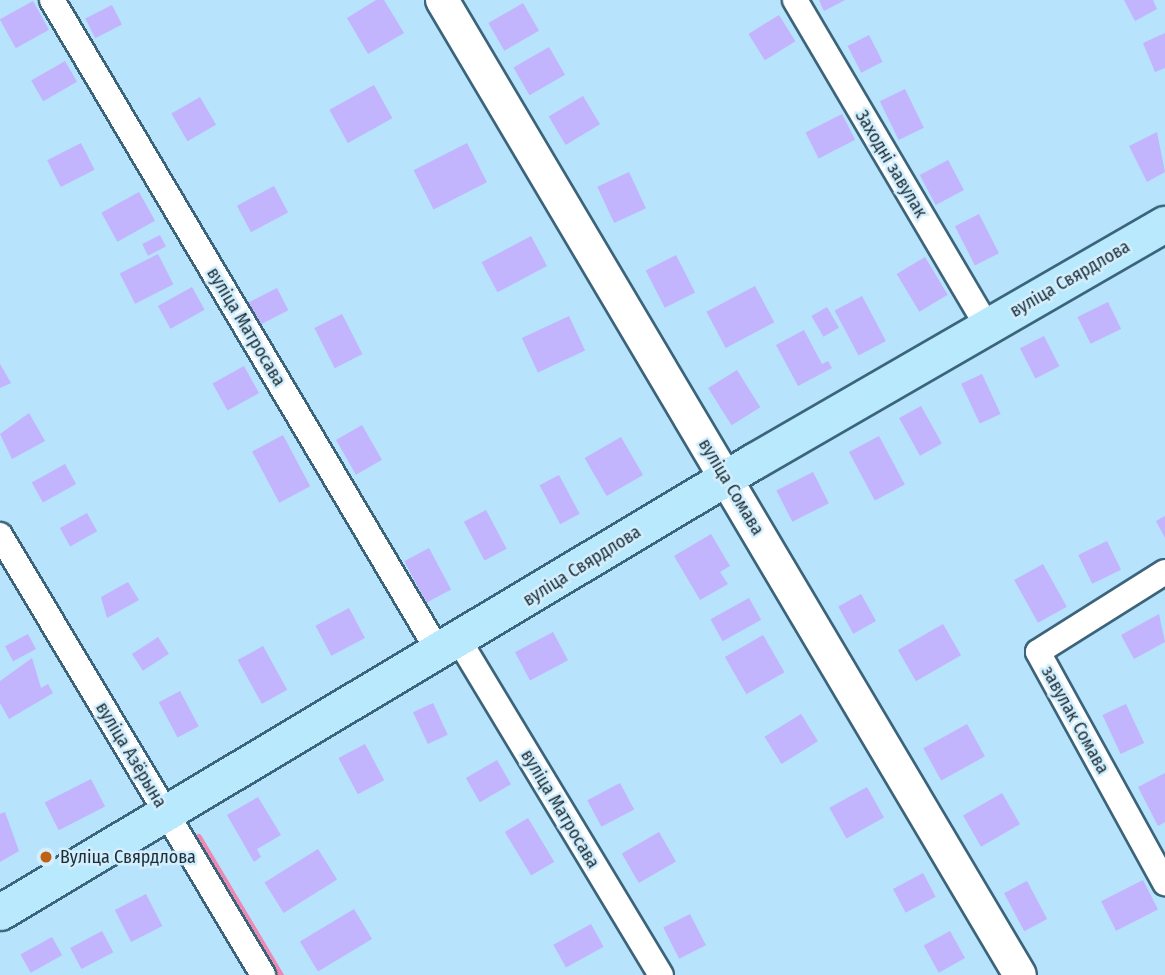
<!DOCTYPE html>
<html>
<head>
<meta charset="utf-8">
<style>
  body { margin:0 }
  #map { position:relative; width:1165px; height:975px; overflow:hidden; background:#b7e3fc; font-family:"Fira Sans Condensed",sans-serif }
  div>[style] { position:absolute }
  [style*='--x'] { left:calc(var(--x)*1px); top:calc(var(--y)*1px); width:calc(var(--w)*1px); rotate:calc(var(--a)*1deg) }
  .stream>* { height:7px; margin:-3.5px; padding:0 3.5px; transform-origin:3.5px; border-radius:3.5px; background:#ed89b5 }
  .building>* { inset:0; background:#c3b4fe; transform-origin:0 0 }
  .roads { filter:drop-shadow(2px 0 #3c647a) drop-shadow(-2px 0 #3c647a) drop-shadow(0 2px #3c647a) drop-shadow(0 -2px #3c647a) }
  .minor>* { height:24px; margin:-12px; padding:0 12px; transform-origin:12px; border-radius:12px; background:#fff }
  .tertiary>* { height:32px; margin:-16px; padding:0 16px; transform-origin:16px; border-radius:16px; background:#fff }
  .secondary>* { height:35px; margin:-17.5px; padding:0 17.5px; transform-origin:17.5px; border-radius:17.5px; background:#b8e9fc }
  .dots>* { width:19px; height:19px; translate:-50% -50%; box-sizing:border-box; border:4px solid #d3eefd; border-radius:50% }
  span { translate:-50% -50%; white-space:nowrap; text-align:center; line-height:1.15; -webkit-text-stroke:5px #d3eefd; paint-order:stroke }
  .street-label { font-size:18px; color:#1c2e37 }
  .poi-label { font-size:18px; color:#1c2e37 }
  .left { translate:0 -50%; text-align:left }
</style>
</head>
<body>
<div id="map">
  <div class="stream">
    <i style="--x:198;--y:837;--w:161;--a:59.3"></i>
  </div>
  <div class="building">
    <i style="clip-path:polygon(376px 0,384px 0,404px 33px,368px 54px,347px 18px)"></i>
    <i style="clip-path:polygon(819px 0,845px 0,824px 11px)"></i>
    <i style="clip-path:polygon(1124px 0,1153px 0,1157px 9px,1135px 21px)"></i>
    <i style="left:33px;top:1px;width:33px;height:38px;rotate:61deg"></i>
    <i style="left:523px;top:3px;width:32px;height:40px;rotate:60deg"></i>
    <i style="left:112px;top:5px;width:22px;height:30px;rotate:63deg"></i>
    <i style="left:779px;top:15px;width:31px;height:36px;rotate:58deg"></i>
    <i style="clip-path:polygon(1165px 33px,1165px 68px,1155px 72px,1143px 43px)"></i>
    <i style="left:869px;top:35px;width:30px;height:24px;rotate:63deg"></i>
    <i style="left:549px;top:47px;width:32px;height:41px;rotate:60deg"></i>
    <i style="left:65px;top:61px;width:24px;height:39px;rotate:60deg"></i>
    <i style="left:374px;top:85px;width:38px;height:51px;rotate:61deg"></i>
    <i style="left:905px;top:89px;width:43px;height:28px;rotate:64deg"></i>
    <i style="left:583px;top:96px;width:33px;height:40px;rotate:59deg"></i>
    <i style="left:200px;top:97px;width:32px;height:33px;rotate:60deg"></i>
    <i style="left:842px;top:114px;width:29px;height:41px;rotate:63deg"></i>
    <i style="clip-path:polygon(1157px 132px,1165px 172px,1147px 182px,1129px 146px)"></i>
    <i style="left:81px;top:143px;width:30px;height:38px;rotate:63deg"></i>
    <i style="left:467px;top:143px;width:44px;height:60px;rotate:63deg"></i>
    <i style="left:948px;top:160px;width:34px;height:32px;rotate:62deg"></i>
    <i style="left:629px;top:172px;width:40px;height:35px;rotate:65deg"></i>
    <i style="left:274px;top:186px;width:30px;height:42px;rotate:62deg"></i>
    <i style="left:139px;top:192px;width:33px;height:43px;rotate:61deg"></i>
    <i style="left:979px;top:214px;width:44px;height:27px;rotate:63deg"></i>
    <i style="left:160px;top:235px;width:13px;height:20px;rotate:63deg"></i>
    <i style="left:531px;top:236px;width:34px;height:56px;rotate:62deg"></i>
    <i style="left:158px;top:254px;width:34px;height:43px;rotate:63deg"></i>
    <i style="left:676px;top:255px;width:42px;height:34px;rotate:63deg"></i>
    <i style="left:925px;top:257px;width:44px;height:33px;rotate:59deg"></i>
    <i style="left:755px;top:286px;width:41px;height:55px;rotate:62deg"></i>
    <i style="left:192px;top:287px;width:26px;height:39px;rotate:61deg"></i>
    <i style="left:277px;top:288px;width:25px;height:34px;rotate:63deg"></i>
    <i style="left:862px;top:296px;width:51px;height:31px;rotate:62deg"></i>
    <i style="left:1108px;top:302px;width:30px;height:34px;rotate:64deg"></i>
    <i style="left:827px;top:307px;width:24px;height:18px;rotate:60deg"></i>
    <i style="left:342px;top:314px;width:45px;height:31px;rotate:63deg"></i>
    <i style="left:569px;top:316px;width:38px;height:52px;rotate:65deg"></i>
    <i style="clip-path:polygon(804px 330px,822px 364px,828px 361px,832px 368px,798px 386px,776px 345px)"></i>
    <i style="left:1044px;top:336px;width:34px;height:27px;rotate:63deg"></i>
    <i style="clip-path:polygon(0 364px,11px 383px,0 388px)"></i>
    <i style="left:244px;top:366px;width:31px;height:36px;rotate:61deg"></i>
    <i style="left:737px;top:370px;width:44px;height:34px;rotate:58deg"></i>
    <i style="left:982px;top:374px;width:44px;height:23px;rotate:65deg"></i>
    <i style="left:921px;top:406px;width:43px;height:25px;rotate:61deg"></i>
    <i style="clip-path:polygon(29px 413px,45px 441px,12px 459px,0 434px)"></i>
    <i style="left:362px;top:425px;width:40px;height:30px;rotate:60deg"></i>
    <i style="left:283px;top:435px;width:58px;height:35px;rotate:62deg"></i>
    <i style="left:879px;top:436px;width:55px;height:34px;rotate:62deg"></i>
    <i style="left:621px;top:437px;width:44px;height:42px;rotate:60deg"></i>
    <i style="left:65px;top:464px;width:23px;height:38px;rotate:61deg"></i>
    <i style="left:813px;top:472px;width:35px;height:41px;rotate:63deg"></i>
    <i style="left:559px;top:475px;width:44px;height:22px;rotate:62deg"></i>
    <i style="left:486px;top:510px;width:44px;height:25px;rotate:62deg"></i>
    <i style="left:87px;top:513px;width:21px;height:31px;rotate:61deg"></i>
    <i style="clip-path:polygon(1165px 516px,1165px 538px,1156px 521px)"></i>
    <i style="clip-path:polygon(711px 534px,730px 566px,720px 572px,728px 584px,700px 600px,674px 556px)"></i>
    <i style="left:1107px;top:541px;width:32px;height:32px;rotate:64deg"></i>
    <i style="left:429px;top:548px;width:47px;height:28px;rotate:62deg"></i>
    <i style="left:1043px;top:564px;width:49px;height:33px;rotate:61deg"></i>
    <i style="clip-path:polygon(128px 582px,139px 600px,107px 618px,101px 597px)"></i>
    <i style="left:861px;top:594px;width:31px;height:26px;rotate:61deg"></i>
    <i style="left:749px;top:598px;width:25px;height:44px;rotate:61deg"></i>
    <i style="left:349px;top:608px;width:34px;height:38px;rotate:62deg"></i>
    <i style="clip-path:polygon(1159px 614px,1165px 642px,1134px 659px,1121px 635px)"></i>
    <i style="left:943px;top:624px;width:36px;height:52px;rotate:60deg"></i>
    <i style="left:553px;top:632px;width:32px;height:43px;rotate:62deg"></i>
    <i style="left:28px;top:634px;width:17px;height:26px;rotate:62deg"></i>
    <i style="left:763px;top:635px;width:43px;height:44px;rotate:60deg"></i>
    <i style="left:158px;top:637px;width:20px;height:31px;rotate:57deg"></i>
    <i style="left:263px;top:646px;width:50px;height:29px;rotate:61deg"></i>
    <i style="clip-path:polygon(32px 658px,41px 688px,48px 684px,53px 693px,9px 719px,0 703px,0 681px)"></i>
    <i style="left:180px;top:691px;width:40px;height:24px;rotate:62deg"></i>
    <i style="left:433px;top:703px;width:35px;height:22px;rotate:65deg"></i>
    <i style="left:1126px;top:704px;width:43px;height:26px;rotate:65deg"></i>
    <i style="left:801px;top:714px;width:32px;height:43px;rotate:58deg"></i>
    <i style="left:967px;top:724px;width:37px;height:50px;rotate:61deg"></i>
    <i style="left:365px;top:744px;width:41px;height:30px;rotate:62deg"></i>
    <i style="left:497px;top:760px;width:28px;height:36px;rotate:60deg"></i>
    <i style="clip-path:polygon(1165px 773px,1165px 822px,1158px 826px,1138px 787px)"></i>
    <i style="left:91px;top:779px;width:31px;height:52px;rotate:63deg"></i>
    <i style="left:620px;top:783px;width:30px;height:37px;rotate:62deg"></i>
    <i style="left:867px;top:787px;width:35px;height:43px;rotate:61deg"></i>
    <i style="left:1002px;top:793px;width:36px;height:45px;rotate:60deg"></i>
    <i style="clip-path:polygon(258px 797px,281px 835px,257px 849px,261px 857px,254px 862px,227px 815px)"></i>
    <i style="clip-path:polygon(5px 812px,19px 851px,0 862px,0 814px)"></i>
    <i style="left:528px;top:818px;width:51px;height:27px;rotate:59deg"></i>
    <i style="left:659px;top:832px;width:34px;height:43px;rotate:60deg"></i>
    <i style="left:318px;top:849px;width:36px;height:63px;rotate:58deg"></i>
    <i style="left:923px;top:873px;width:27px;height:34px;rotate:62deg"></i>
    <i style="left:1143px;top:880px;width:33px;height:47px;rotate:63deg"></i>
    <i style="left:1027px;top:881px;width:43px;height:26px;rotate:62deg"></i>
    <i style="left:146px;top:894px;width:36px;height:35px;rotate:63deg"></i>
    <i style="left:354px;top:909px;width:35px;height:63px;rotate:59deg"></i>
    <i style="left:690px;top:914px;width:35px;height:30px;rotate:63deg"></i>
    <i style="left:591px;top:924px;width:26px;height:43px;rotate:61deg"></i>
    <i style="left:102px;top:931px;width:24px;height:36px;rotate:62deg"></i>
    <i style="left:950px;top:931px;width:31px;height:30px;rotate:61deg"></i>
    <i style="left:52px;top:937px;width:21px;height:36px;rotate:61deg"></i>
  </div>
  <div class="roads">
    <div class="minor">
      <i style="--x:52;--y:0;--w:760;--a:59.32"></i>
      <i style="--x:795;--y:0;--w:380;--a:59.5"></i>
      <i style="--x:0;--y:535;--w:513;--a:59.13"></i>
      <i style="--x:1165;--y:572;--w:150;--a:147.8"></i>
      <i style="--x:1038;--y:652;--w:264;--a:61.2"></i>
      <i style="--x:460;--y:642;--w:389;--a:58.9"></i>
    </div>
    <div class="tertiary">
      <i style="--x:442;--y:0;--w:1133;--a:59.34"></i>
    </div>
    <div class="secondary">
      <i style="--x:0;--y:912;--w:879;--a:-30.89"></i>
      <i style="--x:754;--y:461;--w:474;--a:-30"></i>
    </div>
  </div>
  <div class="dots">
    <i style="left:46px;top:857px;background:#be6112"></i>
  </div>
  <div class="street-label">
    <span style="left:891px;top:164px;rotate:59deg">Заходні завулак</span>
    <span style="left:1070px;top:279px;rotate:-30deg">вуліца Свярдлова</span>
    <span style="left:246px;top:327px;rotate:59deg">вуліца Матросава</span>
    <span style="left:731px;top:487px;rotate:59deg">вуліца Сомава</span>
    <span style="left:582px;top:566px;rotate:-32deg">вуліца Свярдлова</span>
    <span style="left:1075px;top:720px;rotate:61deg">завулак Сомава</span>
    <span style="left:131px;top:755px;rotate:59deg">вуліца Азёрына</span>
    <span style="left:560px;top:809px;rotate:59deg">вуліца Матросава</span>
  </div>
  <div class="poi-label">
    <span class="left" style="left:60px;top:857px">Вуліца Свярдлова</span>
  </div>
</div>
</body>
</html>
